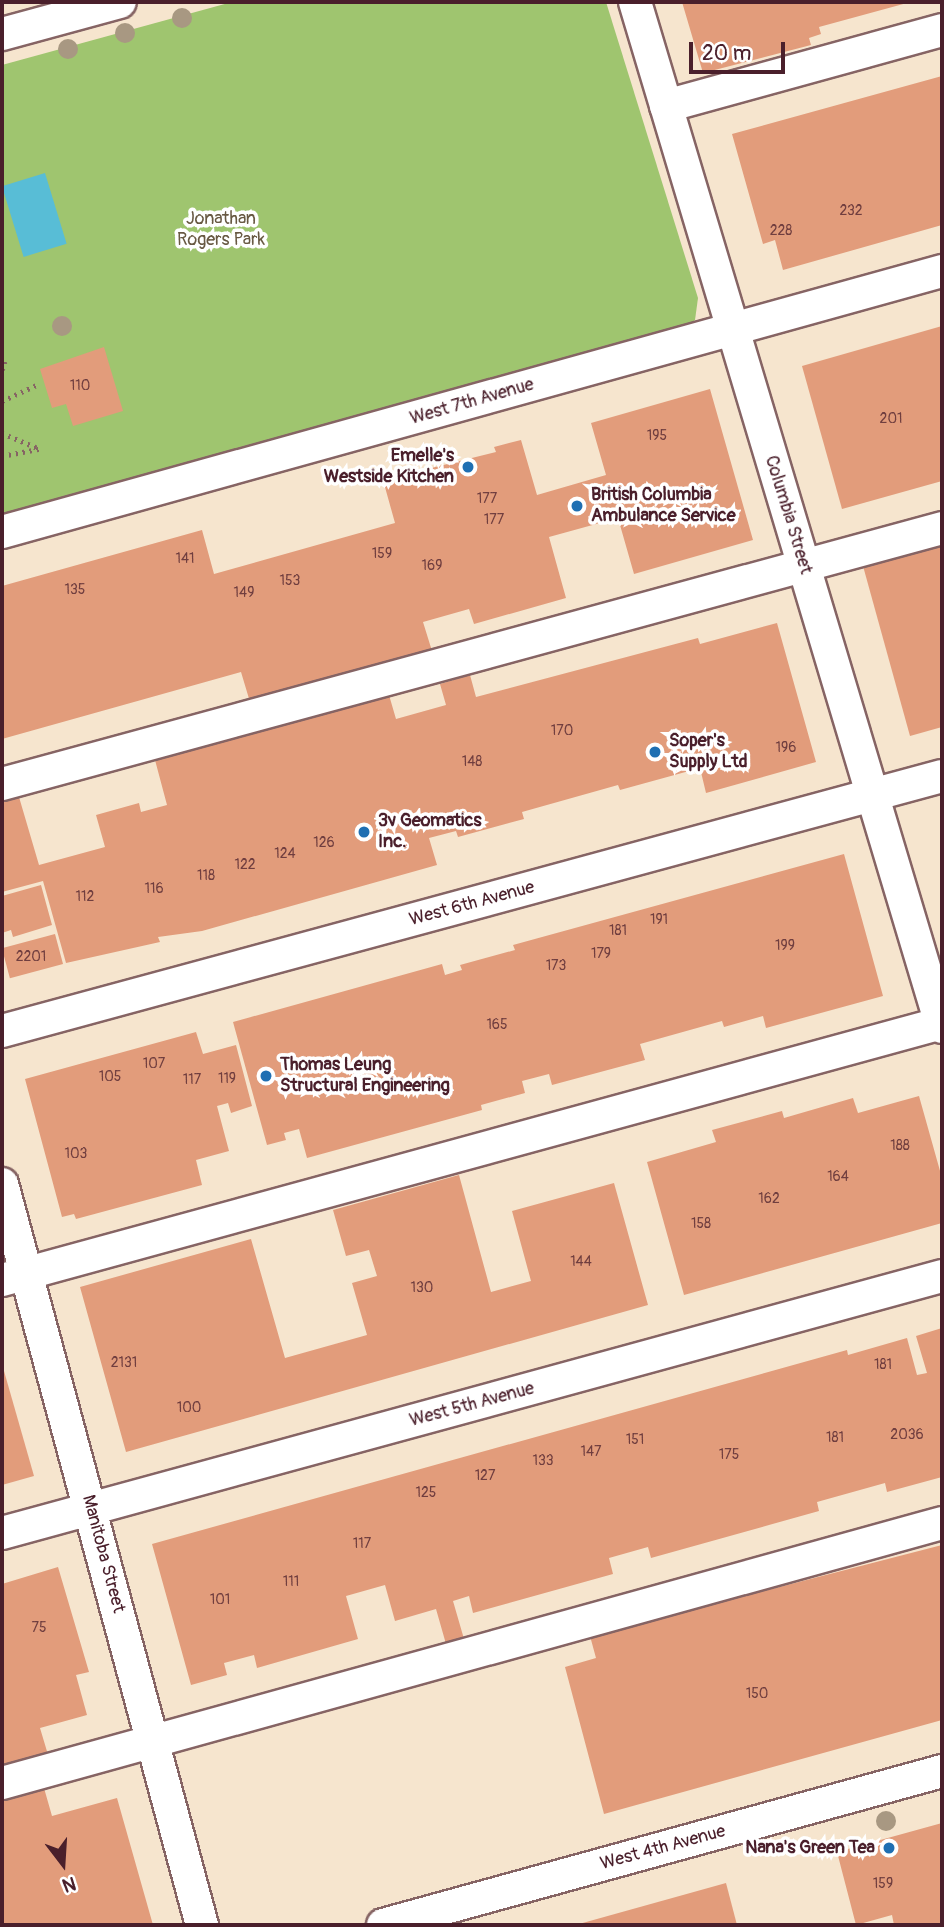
<!DOCTYPE html>
<html>
<head>
<meta charset="utf-8">
<style>
  body { margin:0 }
  #map { position:relative; width:944px; height:1927px; overflow:hidden; background:#f6e5ce; font-family:Pangolin,sans-serif }
  div>[style] { position:absolute }
  [style*='--x'] { left:calc(var(--x)*1px); top:calc(var(--y)*1px); width:calc(var(--w)*1px); rotate:calc(var(--a)*1deg) }
  .green>* { inset:0; background:#9fc56f }
  .water>* { inset:0; background:#58bdd6; transform-origin:0 0 }
  .building>* { inset:0; background:#e29c7b; transform-origin:0 0 }
  .path>* { height:4.5px; margin-top:-2.25px; transform-origin:0; background:repeating-linear-gradient(90deg,#866464 0 2px,transparent 0 7px) }
  .roads { filter:drop-shadow(2px 0 #866464) drop-shadow(-2px 0 #866464) drop-shadow(0 2px #866464) drop-shadow(0 -2px #866464) }
  .minor>* { height:32px; margin:-16px; padding:0 16px; transform-origin:16px; border-radius:16px; background:#fff }
  .trees>* { width:20px; height:20px; margin:-10px; border-radius:50%; background:#a89882 }
  .dots>* { width:19px; height:19px; translate:-50% -50%; box-sizing:border-box; border:4px solid #fff; border-radius:50% }
  span { translate:-50% -50%; white-space:nowrap; text-align:center; line-height:1.15; -webkit-text-stroke:7px #fff; paint-order:stroke }
  .number-label { font-size:14px; color:#703e3f }
  .number-label span { -webkit-text-stroke-width:0 }
  .park-label { font-size:18px; color:#685943 }
  .street-label { font-size:18px; color:#4a1f2b }
  .poi-label { font-size:18px; color:#4a1f2b; font-weight:700 }
  .right { translate:-100% -50%; text-align:right }
  .left { translate:0 -50%; text-align:left }
  .frame { position:absolute; inset:0; border:4px solid #4a1f2b; pointer-events:none }
  .north { position:absolute; left:28px; top:1829px; width:70px; height:70px; -webkit-text-stroke:5px #fff; paint-order:stroke; rotate:163deg; font-size:19px; font-weight:700; line-height:28px; text-align:center; color:#4a1f2b }
  .north::after { content:''; display:block; margin:auto; width:24px; height:32px; background:#4a1f2b; clip-path:polygon(50% 0,100% 100%,50% 72%,0 100%) }
  .scale { position:absolute; left:689px; top:42px; width:96px; height:32px; box-sizing:border-box; border:4px solid #4a1f2b; border-top:0; padding-left:9px; font-size:21px; line-height:24px; white-space:nowrap; color:#4a1f2b; -webkit-text-stroke:5px #fff; paint-order:stroke }
</style>
</head>
<body>
<div id="map">
  <div class="green">
    <i style="clip-path:polygon(232px 2px,606px 2px,698px 298px,695px 320px,686px 328px,2px 516px,2px 65px)"></i>
  </div>
  <div class="water">
    <i style="left:45px;top:173px;width:74px;height:45px;rotate:73deg"></i>
  </div>
  <div class="building">
    <i style="clip-path:polygon(682px 2px,907px 2px,907px 3px,819px 27px,821px 34px,809px 38px,811px 45px,703px 73px)"></i>
    <i style="clip-path:polygon(942px 76px,942px 225px,783px 270px,775px 240px,763px 244px,732px 134px)"></i>
    <i style="clip-path:polygon(942px 326px,942px 481px,842px 509px,802px 366px)"></i>
    <i style="clip-path:polygon(104px 347px,123px 411px,73px 426px,66px 404px,52px 408px,40px 369px)"></i>
    <i style="clip-path:polygon(710px 389px,753px 540px,634px 574px,618px 518px,549px 537px,566px 598px,474px 624px,469px 609px,423px 622px,432px 651px,250px 702px,241px 672px,2px 739px,2px 586px,202px 530px,214px 574px,395px 523px,383px 480px,496px 452px,494px 447px,521px 440px,537px 495px,606px 475px,591px 423px)"></i>
    <i style="clip-path:polygon(942px 544px,942px 727px,910px 736px,863px 566px)"></i>
    <i style="clip-path:polygon(777px 623px,816px 762px,706px 793px,700px 768px,620px 790px,618px 785px,522px 812px,524px 819px,458px 837px,456px 831px,429px 838px,437px 865px,202px 931px,158px 937px,160px 942px,66px 963px,43px 881px,2px 892px,2px 802px,19px 797px,39px 865px,105px 847px,96px 815px,139px 803px,141px 812px,167px 805px,155px 760px,389px 695px,396px 719px,446px 705px,440px 684px,470px 675px,476px 697px,698px 638px,700px 644px)"></i>
    <i style="clip-path:polygon(844px 854px,883px 996px,766px 1028px,763px 1016px,724px 1027px,722px 1021px,640px 1044px,645px 1060px,552px 1085px,549px 1074px,522px 1081px,525px 1093px,481px 1105px,482px 1110px,307px 1158px,299px 1129px,284px 1133px,286px 1140px,267px 1145px,233px 1022px,442px 964px,445px 975px,462px 970px,460px 965px,515px 950px,513px 945px)"></i>
    <i style="clip-path:polygon(41px 885px,52px 925px,13px 937px,11px 930px,2px 933px,2px 896px)"></i>
    <i style="left:55px;top:934px;width:31px;height:55px;rotate:75deg"></i>
    <i style="clip-path:polygon(196px 1032px,203px 1054px,236px 1045px,252px 1106px,231px 1113px,228px 1103px,217px 1106px,229px 1151px,196px 1160px,202px 1185px,76px 1219px,74px 1214px,62px 1217px,25px 1079px)"></i>
    <i style="clip-path:polygon(919px 1096px,942px 1178px,942px 1223px,684px 1295px,647px 1162px,716px 1142px,712px 1130px,782px 1111px,784px 1118px,853px 1098px,858px 1113px)"></i>
    <i style="clip-path:polygon(459px 1175px,491px 1292px,531px 1281px,512px 1211px,614px 1183px,648px 1305px,126px 1452px,80px 1287px,251px 1239px,285px 1358px,367px 1335px,352px 1283px,377px 1276px,369px 1250px,346px 1256px,333px 1210px)"></i>
    <i style="clip-path:polygon(942px 1328px,942px 1477px,887px 1492px,885px 1483px,817px 1502px,819px 1511px,651px 1558px,648px 1547px,609px 1558px,613px 1574px,473px 1613px,469px 1596px,453px 1601px,464px 1639px,446px 1644px,436px 1609px,395px 1621px,385px 1585px,346px 1596px,358px 1639px,257px 1668px,254px 1655px,224px 1663px,227px 1675px,191px 1685px,152px 1544px,847px 1350px,848px 1355px,907px 1338px,917px 1375px,927px 1373px,916px 1336px)"></i>
    <i style="clip-path:polygon(2px 1364px,34px 1476px,2px 1485px)"></i>
    <i style="clip-path:polygon(942px 1545px,942px 1720px,604px 1814px,565px 1667px,596px 1658px,590px 1636px)"></i>
    <i style="clip-path:polygon(58px 1567px,89px 1672px,76px 1675px,87px 1715px,40px 1728px,49px 1758px,2px 1772px,2px 1584px)"></i>
    <i style="clip-path:polygon(44px 1788px,52px 1816px,117px 1798px,153px 1925px,2px 1925px,2px 1799px)"></i>
    <i style="clip-path:polygon(942px 1823px,942px 1925px,894px 1925px,892px 1915px,856px 1925px,837px 1852px)"></i>
    <i style="clip-path:polygon(726px 1883px,737px 1925px,579px 1925px,579px 1924px)"></i>
  </div>
  <div class="path">
    <i style="--x:2;--y:370;--w:9;--a:-72"></i>
    <i style="--x:2;--y:401;--w:38;--a:-25"></i>
    <i style="--x:2;--y:433;--w:41;--a:22.8"></i>
    <i style="--x:2;--y:456;--w:38;--a:-11"></i>
  </div>
  <div class="roads">
    <div class="minor">
      <i style="--x:635;--y:2;--w:1070;--a:73.33"></i>
      <i style="--x:2;--y:34;--w:122;--a:-15.2"></i>
      <i style="--x:666;--y:106;--w:286;--a:-15.4"></i>
      <i style="--x:2;--y:532;--w:976;--a:-15.52"></i>
      <i style="--x:2;--y:784;--w:974;--a:-15.23"></i>
      <i style="--x:2;--y:1031;--w:974;--a:-15.18"></i>
      <i style="--x:2;--y:1184;--w:768;--a:74.9"></i>
      <i style="--x:2;--y:1280;--w:974;--a:-15.29"></i>
      <i style="--x:2;--y:1533;--w:974;--a:-15.29"></i>
      <i style="--x:2;--y:1783;--w:975;--a:-15.46"></i>
      <i style="--x:383;--y:1925;--w:580;--a:-15.4"></i>
    </div>
  </div>
  <div class="trees">
    <i style="left:182px;top:18px"></i>
    <i style="left:125px;top:33px"></i>
    <i style="left:68px;top:49px"></i>
    <i style="left:62px;top:326px"></i>
    <i style="left:886px;top:1821px"></i>
  </div>
  <div class="dots">
    <i style="left:468px;top:467px;background:#1f6fb2"></i>
    <i style="left:577px;top:506px;background:#1f6fb2"></i>
    <i style="left:655px;top:752px;background:#1f6fb2"></i>
    <i style="left:364px;top:832px;background:#1f6fb2"></i>
    <i style="left:266px;top:1076px;background:#1f6fb2"></i>
    <i style="left:889px;top:1848px;background:#1f6fb2"></i>
  </div>
  <div class="number-label">
    <span style="left:851px;top:211px">232</span>
    <span style="left:781px;top:231px">228</span>
    <span style="left:80px;top:386px">110</span>
    <span style="left:891px;top:419px">201</span>
    <span style="left:657px;top:436px">195</span>
    <span style="left:487px;top:499px">177</span>
    <span style="left:494px;top:520px">177</span>
    <span style="left:382px;top:554px">159</span>
    <span style="left:185px;top:559px">141</span>
    <span style="left:432px;top:566px">169</span>
    <span style="left:290px;top:581px">153</span>
    <span style="left:75px;top:590px">135</span>
    <span style="left:244px;top:593px">149</span>
    <span style="left:562px;top:731px">170</span>
    <span style="left:786px;top:748px">196</span>
    <span style="left:472px;top:762px">148</span>
    <span style="left:324px;top:843px">126</span>
    <span style="left:285px;top:854px">124</span>
    <span style="left:245px;top:865px">122</span>
    <span style="left:206px;top:876px">118</span>
    <span style="left:154px;top:889px">116</span>
    <span style="left:85px;top:897px">112</span>
    <span style="left:659px;top:920px">191</span>
    <span style="left:618px;top:931px">181</span>
    <span style="left:785px;top:946px">199</span>
    <span style="left:601px;top:954px">179</span>
    <span style="left:31px;top:957px">2201</span>
    <span style="left:556px;top:966px">173</span>
    <span style="left:497px;top:1025px">165</span>
    <span style="left:154px;top:1064px">107</span>
    <span style="left:110px;top:1077px">105</span>
    <span style="left:227px;top:1079px">119</span>
    <span style="left:192px;top:1080px">117</span>
    <span style="left:900px;top:1146px">188</span>
    <span style="left:76px;top:1154px">103</span>
    <span style="left:838px;top:1177px">164</span>
    <span style="left:769px;top:1199px">162</span>
    <span style="left:701px;top:1224px">158</span>
    <span style="left:581px;top:1262px">144</span>
    <span style="left:422px;top:1288px">130</span>
    <span style="left:124px;top:1363px">2131</span>
    <span style="left:883px;top:1365px">181</span>
    <span style="left:189px;top:1408px">100</span>
    <span style="left:907px;top:1435px">2036</span>
    <span style="left:835px;top:1438px">181</span>
    <span style="left:635px;top:1440px">151</span>
    <span style="left:591px;top:1452px">147</span>
    <span style="left:729px;top:1455px">175</span>
    <span style="left:543px;top:1461px">133</span>
    <span style="left:485px;top:1476px">127</span>
    <span style="left:426px;top:1493px">125</span>
    <span style="left:362px;top:1544px">117</span>
    <span style="left:291px;top:1582px">111</span>
    <span style="left:220px;top:1600px">101</span>
    <span style="left:39px;top:1628px">75</span>
    <span style="left:757px;top:1694px">150</span>
    <span style="left:883px;top:1884px">159</span>
  </div>
  <div class="park-label">
    <span style="left:221px;top:230px">Jonathan<br>Rogers Park</span>
  </div>
  <div class="street-label">
    <span style="left:472px;top:402px;rotate:-16deg">West 7th Avenue</span>
    <span style="left:788px;top:515px;rotate:73deg">Columbia Street</span>
    <span style="left:472px;top:904px;rotate:-15deg">West 6th Avenue</span>
    <span style="left:472px;top:1405px;rotate:-15deg">West 5th Avenue</span>
    <span style="left:103px;top:1554px;rotate:75deg">Manitoba Street</span>
    <span style="left:663px;top:1848px;rotate:-15deg">West 4th Avenue</span>
  </div>
  <div class="poi-label">
    <span class="right" style="left:454px;top:467px">Emelle's<br>Westside Kitchen</span>
    <span class="left" style="left:591px;top:506px">British Columbia<br>Ambulance Service</span>
    <span class="left" style="left:669px;top:752px">Soper's<br>Supply Ltd</span>
    <span class="left" style="left:378px;top:832px">3v Geomatics<br>Inc.</span>
    <span class="left" style="left:280px;top:1076px">Thomas Leung<br>Structural Engineering</span>
    <span class="right" style="left:875px;top:1848px">Nana's Green Tea</span>
  </div>
  <div class="frame"></div>
  <div class="north">N</div>
  <div class="scale">20 m</div>
</div>
</body>
</html>
